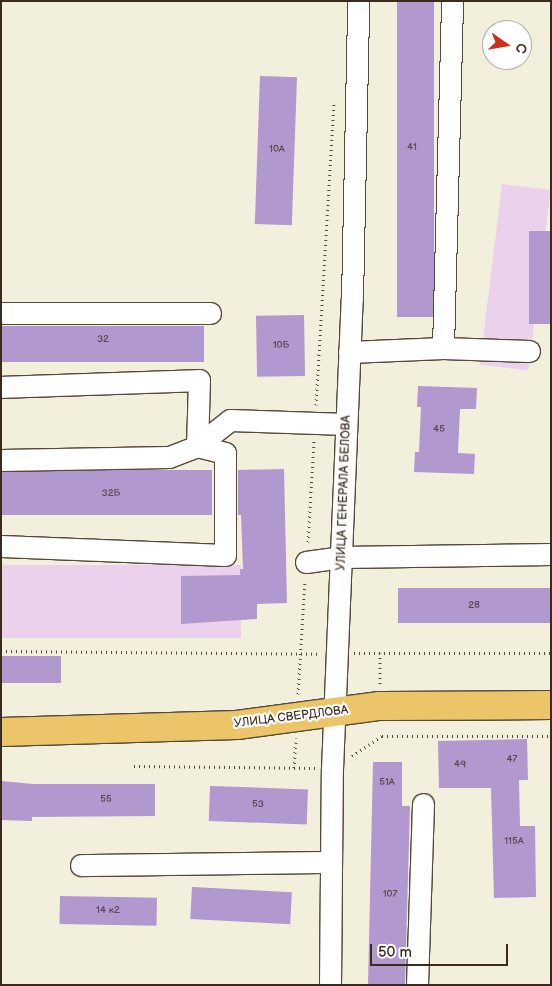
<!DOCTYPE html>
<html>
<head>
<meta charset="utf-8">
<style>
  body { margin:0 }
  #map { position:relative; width:552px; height:986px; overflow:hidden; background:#f2efdc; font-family:"Balsamiq Sans",sans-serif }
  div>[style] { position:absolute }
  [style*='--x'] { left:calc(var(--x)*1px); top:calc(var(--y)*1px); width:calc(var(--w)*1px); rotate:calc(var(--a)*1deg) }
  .built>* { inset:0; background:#ebd1eb; transform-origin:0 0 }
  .building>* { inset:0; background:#b198ce; transform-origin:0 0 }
  .path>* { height:3px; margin-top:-1.5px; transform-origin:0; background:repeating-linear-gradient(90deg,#56483a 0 1px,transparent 0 5px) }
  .roads { filter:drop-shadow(1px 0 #56483a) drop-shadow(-1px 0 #56483a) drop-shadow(0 1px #56483a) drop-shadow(0 -1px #56483a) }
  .minor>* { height:21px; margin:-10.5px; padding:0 10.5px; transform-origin:10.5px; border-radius:10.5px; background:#fff }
  .major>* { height:28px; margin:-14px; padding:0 14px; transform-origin:14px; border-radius:14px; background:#ecc569 }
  span { translate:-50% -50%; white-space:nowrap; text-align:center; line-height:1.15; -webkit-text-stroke:4.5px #fff; paint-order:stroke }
  .number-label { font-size:10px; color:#58464a }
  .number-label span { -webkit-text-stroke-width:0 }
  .street-label { font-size:12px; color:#3b2a1e }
  .frame { position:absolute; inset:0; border:2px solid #3b2a1e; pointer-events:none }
  .north { position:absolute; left:482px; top:20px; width:50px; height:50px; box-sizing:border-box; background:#fff; border:1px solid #b1aaa5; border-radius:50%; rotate:103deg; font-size:14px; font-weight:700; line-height:20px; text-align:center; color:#3b2a1e }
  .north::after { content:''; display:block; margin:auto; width:18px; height:22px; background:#c8321e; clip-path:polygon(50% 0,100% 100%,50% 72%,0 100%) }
  .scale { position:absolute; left:370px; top:944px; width:138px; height:22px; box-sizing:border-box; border:2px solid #3b2a1e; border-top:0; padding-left:6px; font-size:15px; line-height:18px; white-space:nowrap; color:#3b2a1e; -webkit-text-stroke:4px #fff; paint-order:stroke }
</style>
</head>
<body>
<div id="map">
  <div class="built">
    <i style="left:502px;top:184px;width:49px;height:182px;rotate:7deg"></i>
    <i style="left:241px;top:565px;width:73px;height:240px;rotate:90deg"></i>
  </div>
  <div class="building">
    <i style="left:397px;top:1px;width:37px;height:316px"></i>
    <i style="left:260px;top:76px;width:37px;height:148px;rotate:2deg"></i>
    <i style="left:529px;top:231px;width:22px;height:93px"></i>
    <i style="left:304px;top:315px;width:61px;height:48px;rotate:89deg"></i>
    <i style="left:1px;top:326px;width:203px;height:36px"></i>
    <i style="clip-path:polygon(418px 386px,477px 388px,476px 409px,460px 409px,458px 453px,475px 454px,474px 474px,414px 472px,415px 452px,419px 452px,421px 407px,417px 407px)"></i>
    <i style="clip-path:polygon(284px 469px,287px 603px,257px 604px,257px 619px,181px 624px,181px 576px,240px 575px,240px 569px,243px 569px,241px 515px,238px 515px,238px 470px)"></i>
    <i style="left:212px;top:470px;width:45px;height:211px;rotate:90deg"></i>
    <i style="left:398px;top:588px;width:153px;height:35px"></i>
    <i style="left:61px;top:656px;width:27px;height:60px;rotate:90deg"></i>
    <i style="clip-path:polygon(527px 739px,528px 780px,519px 780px,520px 826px,535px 826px,536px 897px,494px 898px,491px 788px,439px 788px,438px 741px)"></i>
    <i style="clip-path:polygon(373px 762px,402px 762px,402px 806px,410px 806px,405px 985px,368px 985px)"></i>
    <i style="clip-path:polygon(1px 781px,33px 784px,155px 784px,155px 816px,32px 817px,32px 821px,1px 820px)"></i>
    <i style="left:210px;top:786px;width:98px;height:35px;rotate:2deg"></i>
    <i style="left:192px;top:887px;width:100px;height:32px;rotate:3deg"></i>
    <i style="left:60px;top:896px;width:97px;height:28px;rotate:1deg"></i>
  </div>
  <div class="path">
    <i style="--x:316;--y:405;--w:302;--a:-86.6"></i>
    <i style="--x:308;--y:542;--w:101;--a:-86.6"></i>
    <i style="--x:1;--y:651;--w:317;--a:0.5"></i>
    <i style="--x:354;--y:653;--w:197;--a:0"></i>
    <i style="--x:380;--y:653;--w:32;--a:90"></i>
    <i style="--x:298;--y:694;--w:113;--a:-86.5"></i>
    <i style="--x:352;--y:756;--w:36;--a:-34"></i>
    <i style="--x:382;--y:736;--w:169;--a:0"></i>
    <i style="--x:134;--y:766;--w:181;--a:0.6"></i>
    <i style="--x:294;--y:768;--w:30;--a:-86"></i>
  </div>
  <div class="roads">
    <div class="minor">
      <i style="--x:1;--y:313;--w:209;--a:0"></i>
      <i style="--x:443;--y:348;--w:86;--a:2"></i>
      <i style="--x:349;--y:352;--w:94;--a:-2.4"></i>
      <i style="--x:443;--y:348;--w:347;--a:-88.5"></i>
      <i style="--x:1;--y:387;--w:198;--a:-2"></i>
      <i style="--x:199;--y:380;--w:66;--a:91.7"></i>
      <i style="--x:197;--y:446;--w:29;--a:14"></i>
      <i style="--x:225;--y:453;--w:102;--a:90"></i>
      <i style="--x:225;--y:555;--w:224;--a:-177.7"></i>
      <i style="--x:1;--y:460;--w:168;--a:-1"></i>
      <i style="--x:169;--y:457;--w:30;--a:-21"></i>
      <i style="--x:197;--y:446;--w:42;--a:-38.2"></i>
      <i style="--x:230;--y:420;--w:116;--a:2"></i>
      <i style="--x:306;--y:562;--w:35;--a:-8"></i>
      <i style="--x:341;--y:557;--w:210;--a:-0.8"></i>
      <i style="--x:81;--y:865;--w:250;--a:-0.7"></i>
      <i style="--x:330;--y:985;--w:216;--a:-89.5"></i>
      <i style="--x:332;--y:769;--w:470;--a:-87.6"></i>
      <i style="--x:352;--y:299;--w:298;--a:-88.8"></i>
      <i style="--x:417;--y:985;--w:181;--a:-88.1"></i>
    </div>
    <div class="major">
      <i style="--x:1;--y:732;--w:236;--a:-1.7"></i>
      <i style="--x:237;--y:725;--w:144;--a:-7.6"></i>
      <i style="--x:380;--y:706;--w:171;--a:-0.3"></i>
    </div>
  </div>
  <div class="number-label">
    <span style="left:412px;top:148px">41</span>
    <span style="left:277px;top:150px">10А</span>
    <span style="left:103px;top:340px">32</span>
    <span style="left:281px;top:346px">10Б</span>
    <span style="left:439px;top:430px">45</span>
    <span style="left:111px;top:494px">32Б</span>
    <span style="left:474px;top:606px">28</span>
    <span style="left:512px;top:760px">47</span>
    <span style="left:460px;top:765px">49</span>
    <span style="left:387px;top:783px">51А</span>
    <span style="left:106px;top:800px">55</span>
    <span style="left:258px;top:805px">53</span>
    <span style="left:514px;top:842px">115А</span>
    <span style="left:390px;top:895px">107</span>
    <span style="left:108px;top:911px">14 к2</span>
  </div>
  <div class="street-label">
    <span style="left:344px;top:493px;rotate:-88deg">УЛИЦА ГЕНЕРАЛА БЕЛОВА</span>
    <span style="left:291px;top:717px;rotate:-7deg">УЛИЦА СВЕРДЛОВА</span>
  </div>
  <div class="frame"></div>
  <div class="north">С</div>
  <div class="scale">50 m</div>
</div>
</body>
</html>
